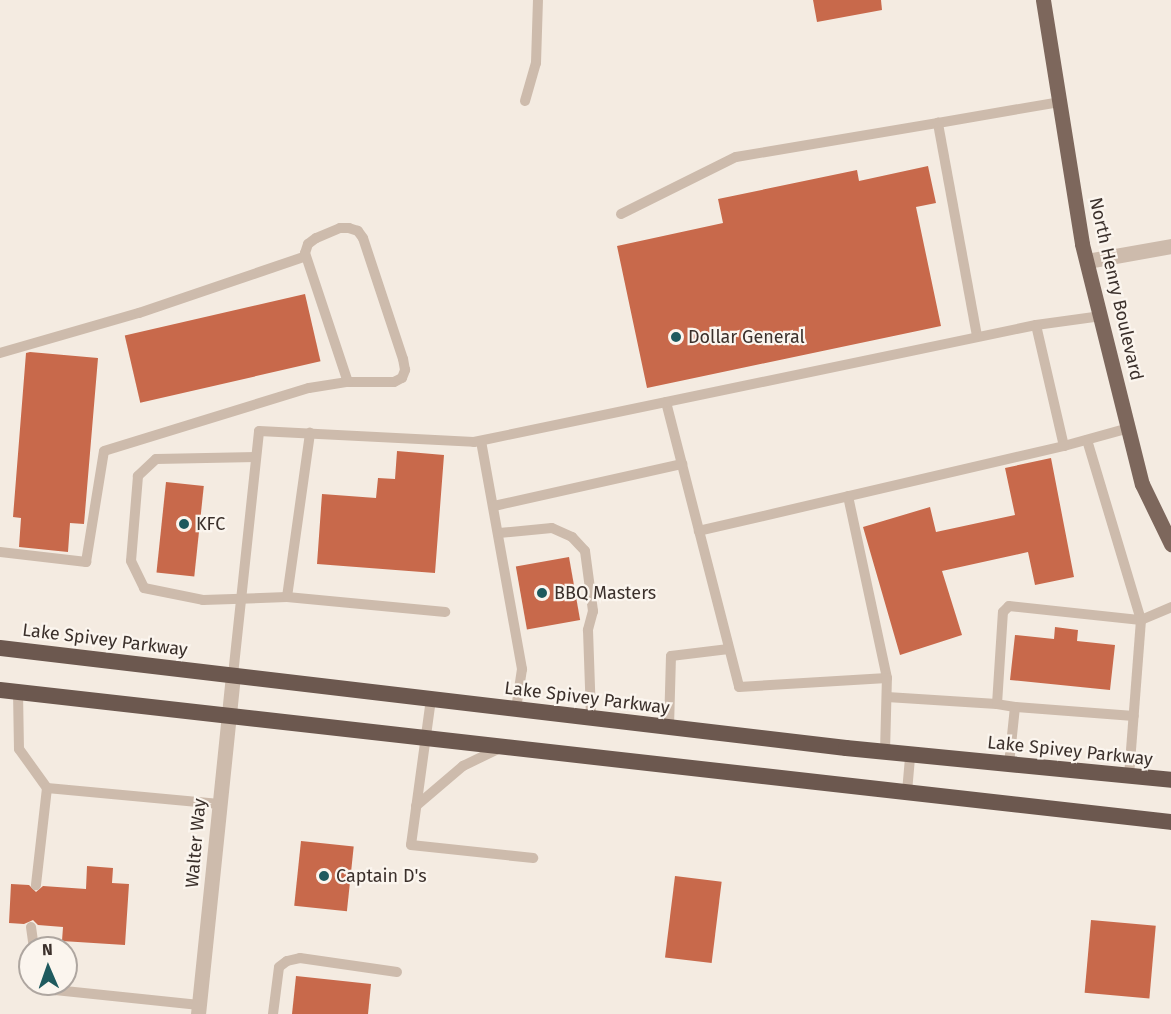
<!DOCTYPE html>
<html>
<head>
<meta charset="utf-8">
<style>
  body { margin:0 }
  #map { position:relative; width:1171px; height:1014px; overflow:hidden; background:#f4ebe1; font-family:"Fira Sans",sans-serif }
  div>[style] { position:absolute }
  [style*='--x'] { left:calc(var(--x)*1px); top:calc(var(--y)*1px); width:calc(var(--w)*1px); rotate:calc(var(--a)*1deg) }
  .building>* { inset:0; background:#c8694b; transform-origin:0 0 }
  .service>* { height:10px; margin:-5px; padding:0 5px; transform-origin:5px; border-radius:5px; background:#cdbbac }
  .minor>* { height:15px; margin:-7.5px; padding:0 7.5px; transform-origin:7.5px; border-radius:7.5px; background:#cdbbac }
  .primary>* { height:15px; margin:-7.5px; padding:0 7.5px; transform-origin:7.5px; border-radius:7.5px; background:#7d675c }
  .trunk>* { height:16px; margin:-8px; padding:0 8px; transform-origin:8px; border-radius:8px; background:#6c584f }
  .dots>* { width:16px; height:16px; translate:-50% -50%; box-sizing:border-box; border:3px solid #fbf5ee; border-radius:50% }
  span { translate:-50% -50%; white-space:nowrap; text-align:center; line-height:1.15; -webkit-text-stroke:4.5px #fbf5ee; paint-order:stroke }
  .street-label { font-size:18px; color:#3b302b }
  .poi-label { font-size:18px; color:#3b302b }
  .left { translate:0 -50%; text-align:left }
  .north { position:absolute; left:18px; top:936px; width:60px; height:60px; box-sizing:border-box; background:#fbf5ee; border:2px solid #aea6a0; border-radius:50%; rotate:358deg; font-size:16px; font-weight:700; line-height:24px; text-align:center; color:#3b302b }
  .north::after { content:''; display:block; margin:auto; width:21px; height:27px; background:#1f5a5e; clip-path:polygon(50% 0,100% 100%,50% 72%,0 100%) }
</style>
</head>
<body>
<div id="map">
  <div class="building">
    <i style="clip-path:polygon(813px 0,881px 0,882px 10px,817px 22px)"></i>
    <i style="clip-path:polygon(928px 166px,936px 203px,916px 207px,941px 326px,647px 388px,617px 246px,723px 223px,718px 199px,857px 170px,859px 181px)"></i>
    <i style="left:305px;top:294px;width:69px;height:185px;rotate:77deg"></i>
    <i style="clip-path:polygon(30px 352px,98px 358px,84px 524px,70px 523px,68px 552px,19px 547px,21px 518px,13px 517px,26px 353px)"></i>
    <i style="clip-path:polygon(397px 451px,444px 455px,435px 573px,317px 564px,322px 494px,376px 498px,378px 478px,395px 479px)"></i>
    <i style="clip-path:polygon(1051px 458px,1074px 577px,1035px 585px,1028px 552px,942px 571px,962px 635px,900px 655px,863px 527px,930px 507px,936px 532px,1015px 515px,1005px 468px)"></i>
    <i style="left:166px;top:482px;width:38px;height:91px;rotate:6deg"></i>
    <i style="left:569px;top:557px;width:64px;height:54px;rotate:80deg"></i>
    <i style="clip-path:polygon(1055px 627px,1078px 630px,1077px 641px,1115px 645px,1110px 690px,1010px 680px,1015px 635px,1054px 639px)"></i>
    <i style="left:301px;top:841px;width:53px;height:65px;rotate:6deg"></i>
    <i style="clip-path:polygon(87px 866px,113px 868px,112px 883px,129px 884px,125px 945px,62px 941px,63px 927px,38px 925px,33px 920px,24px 924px,9px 923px,11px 884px,29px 885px,36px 892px,43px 886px,86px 889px)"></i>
    <i style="left:675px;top:876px;width:47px;height:82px;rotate:7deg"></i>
    <i style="left:1091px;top:920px;width:65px;height:73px;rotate:5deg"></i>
    <i style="clip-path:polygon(296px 976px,371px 984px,368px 1014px,292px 1014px)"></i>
  </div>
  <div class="service">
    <i style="--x:525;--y:101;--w:40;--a:-74"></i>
    <i style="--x:536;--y:63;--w:63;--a:-88.2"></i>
    <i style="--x:621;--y:214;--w:128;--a:-26.4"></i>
    <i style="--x:736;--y:157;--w:205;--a:-9.6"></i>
    <i style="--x:1036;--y:325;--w:66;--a:-7.9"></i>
    <i style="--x:977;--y:336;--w:217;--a:-100.4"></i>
    <i style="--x:938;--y:123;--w:123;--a:-9.8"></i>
    <i style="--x:0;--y:353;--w:145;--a:-16.1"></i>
    <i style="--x:139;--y:313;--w:176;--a:-18.8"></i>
    <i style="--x:666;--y:402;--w:294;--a:75.6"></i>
    <i style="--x:739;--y:687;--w:148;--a:-3.5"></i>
    <i style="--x:887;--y:678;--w:186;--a:-102.1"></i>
    <i style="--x:1087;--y:440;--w:188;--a:73.3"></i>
    <i style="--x:1141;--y:620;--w:156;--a:94.4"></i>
    <i style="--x:481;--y:441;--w:232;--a:79.8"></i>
    <i style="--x:522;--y:669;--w:40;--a:98.5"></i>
    <i style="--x:1064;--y:446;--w:67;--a:-15.5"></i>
    <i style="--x:256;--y:457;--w:100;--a:178.9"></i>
    <i style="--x:156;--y:459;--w:25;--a:137"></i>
    <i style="--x:138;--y:476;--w:85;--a:94.7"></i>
    <i style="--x:131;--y:561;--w:30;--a:64"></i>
    <i style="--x:144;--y:588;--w:60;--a:11.5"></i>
    <i style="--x:203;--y:600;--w:84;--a:-2"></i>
    <i style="--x:287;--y:597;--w:166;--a:-82"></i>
    <i style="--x:494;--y:506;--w:193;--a:-12.6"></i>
    <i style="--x:499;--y:533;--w:53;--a:-5.4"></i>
    <i style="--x:552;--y:528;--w:22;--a:24"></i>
    <i style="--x:572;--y:537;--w:19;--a:47"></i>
    <i style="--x:585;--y:551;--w:61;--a:82.4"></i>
    <i style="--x:593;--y:611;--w:20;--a:105"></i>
    <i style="--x:588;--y:630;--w:88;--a:88"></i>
    <i style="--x:0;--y:552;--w:87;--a:6.6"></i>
    <i style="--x:86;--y:562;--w:112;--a:-80.8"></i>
    <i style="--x:104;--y:451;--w:214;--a:-17.1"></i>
    <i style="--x:309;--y:388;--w:39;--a:-9"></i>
    <i style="--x:348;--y:382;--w:46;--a:0"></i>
    <i style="--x:394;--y:382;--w:9;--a:-27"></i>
    <i style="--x:402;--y:378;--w:9;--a:-69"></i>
    <i style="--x:405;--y:370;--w:11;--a:-100"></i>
    <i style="--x:403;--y:359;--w:127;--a:-108.3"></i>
    <i style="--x:363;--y:238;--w:9;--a:-126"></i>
    <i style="--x:358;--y:231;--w:9;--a:-162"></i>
    <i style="--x:349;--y:228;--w:9;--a:180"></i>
    <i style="--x:340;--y:228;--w:26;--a:157"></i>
    <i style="--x:316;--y:238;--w:10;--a:143"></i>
    <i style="--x:308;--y:244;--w:9;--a:108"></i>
    <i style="--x:305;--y:253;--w:136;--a:71.6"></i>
    <i style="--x:287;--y:597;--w:159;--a:5.4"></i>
    <i style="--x:233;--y:675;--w:245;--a:-83.9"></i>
    <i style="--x:259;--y:431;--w:215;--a:2.9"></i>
    <i style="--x:474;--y:442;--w:574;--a:-11.76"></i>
    <i style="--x:1036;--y:325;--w:124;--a:77"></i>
    <i style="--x:1064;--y:446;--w:375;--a:166.9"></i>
    <i style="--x:18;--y:692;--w:57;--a:89"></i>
    <i style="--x:19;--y:749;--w:48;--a:54.3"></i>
    <i style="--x:47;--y:788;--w:98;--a:96.5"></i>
    <i style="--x:887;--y:697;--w:110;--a:3.6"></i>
    <i style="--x:431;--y:699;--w:147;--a:97.8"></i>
    <i style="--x:411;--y:845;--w:123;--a:6.1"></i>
    <i style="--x:1015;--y:707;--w:119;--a:4.3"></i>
    <i style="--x:669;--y:727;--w:71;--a:-88.4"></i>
    <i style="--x:671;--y:656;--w:58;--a:-6.9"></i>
    <i style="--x:885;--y:752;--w:74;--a:-88.5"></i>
    <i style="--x:1009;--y:764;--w:57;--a:-84"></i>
    <i style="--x:1015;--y:707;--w:18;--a:-171"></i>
    <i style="--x:997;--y:704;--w:92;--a:-86.3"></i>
    <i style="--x:1003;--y:612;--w:8;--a:-45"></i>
    <i style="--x:1009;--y:606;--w:133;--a:6.1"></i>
    <i style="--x:1141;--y:620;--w:33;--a:-23"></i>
    <i style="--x:47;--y:788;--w:173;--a:5.3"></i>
    <i style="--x:907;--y:792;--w:38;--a:-85"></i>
    <i style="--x:416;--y:806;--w:62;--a:-40.4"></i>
    <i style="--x:463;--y:766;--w:43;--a:-26"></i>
    <i style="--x:31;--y:927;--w:21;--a:82"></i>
    <i style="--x:50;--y:984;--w:8;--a:50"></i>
    <i style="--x:55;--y:990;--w:145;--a:5.9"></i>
    <i style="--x:273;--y:1014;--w:47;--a:-82.7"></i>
    <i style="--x:279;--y:967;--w:10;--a:-37"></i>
    <i style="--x:287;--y:961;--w:13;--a:-13"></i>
    <i style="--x:300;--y:958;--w:98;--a:8.2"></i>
  </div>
  <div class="minor">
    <i style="--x:1087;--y:261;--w:85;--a:-10.1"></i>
    <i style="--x:198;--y:1014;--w:341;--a:-84.1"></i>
  </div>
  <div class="primary">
    <i style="--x:1043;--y:0;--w:247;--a:80.9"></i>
    <i style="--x:1082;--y:244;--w:247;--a:76"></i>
    <i style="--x:1142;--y:484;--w:67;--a:64.2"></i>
  </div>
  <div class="trunk">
    <i style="--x:0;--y:648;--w:852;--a:6.74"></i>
    <i style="--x:846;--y:748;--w:327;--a:5.6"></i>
    <i style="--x:0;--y:690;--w:1178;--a:6.43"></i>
  </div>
  <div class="dots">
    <i style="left:676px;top:337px;background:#1f5a5e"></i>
    <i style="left:184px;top:524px;background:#1f5a5e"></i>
    <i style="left:542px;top:593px;background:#1f5a5e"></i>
    <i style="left:324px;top:876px;background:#1f5a5e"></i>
  </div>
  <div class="street-label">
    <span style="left:1116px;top:289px;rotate:77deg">North Henry Boulevard</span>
    <span style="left:105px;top:640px;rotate:7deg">Lake Spivey Parkway</span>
    <span style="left:587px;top:698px;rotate:7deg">Lake Spivey Parkway</span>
    <span style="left:1070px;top:751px;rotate:6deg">Lake Spivey Parkway</span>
    <span style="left:196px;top:843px;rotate:-85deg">Walter Way</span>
  </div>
  <div class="poi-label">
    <span class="left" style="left:688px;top:337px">Dollar General</span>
    <span class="left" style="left:196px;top:524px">KFC</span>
    <span class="left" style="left:554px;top:593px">BBQ Masters</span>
    <span class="left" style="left:336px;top:876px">Captain D's</span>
  </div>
  <div class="north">N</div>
</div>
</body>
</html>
